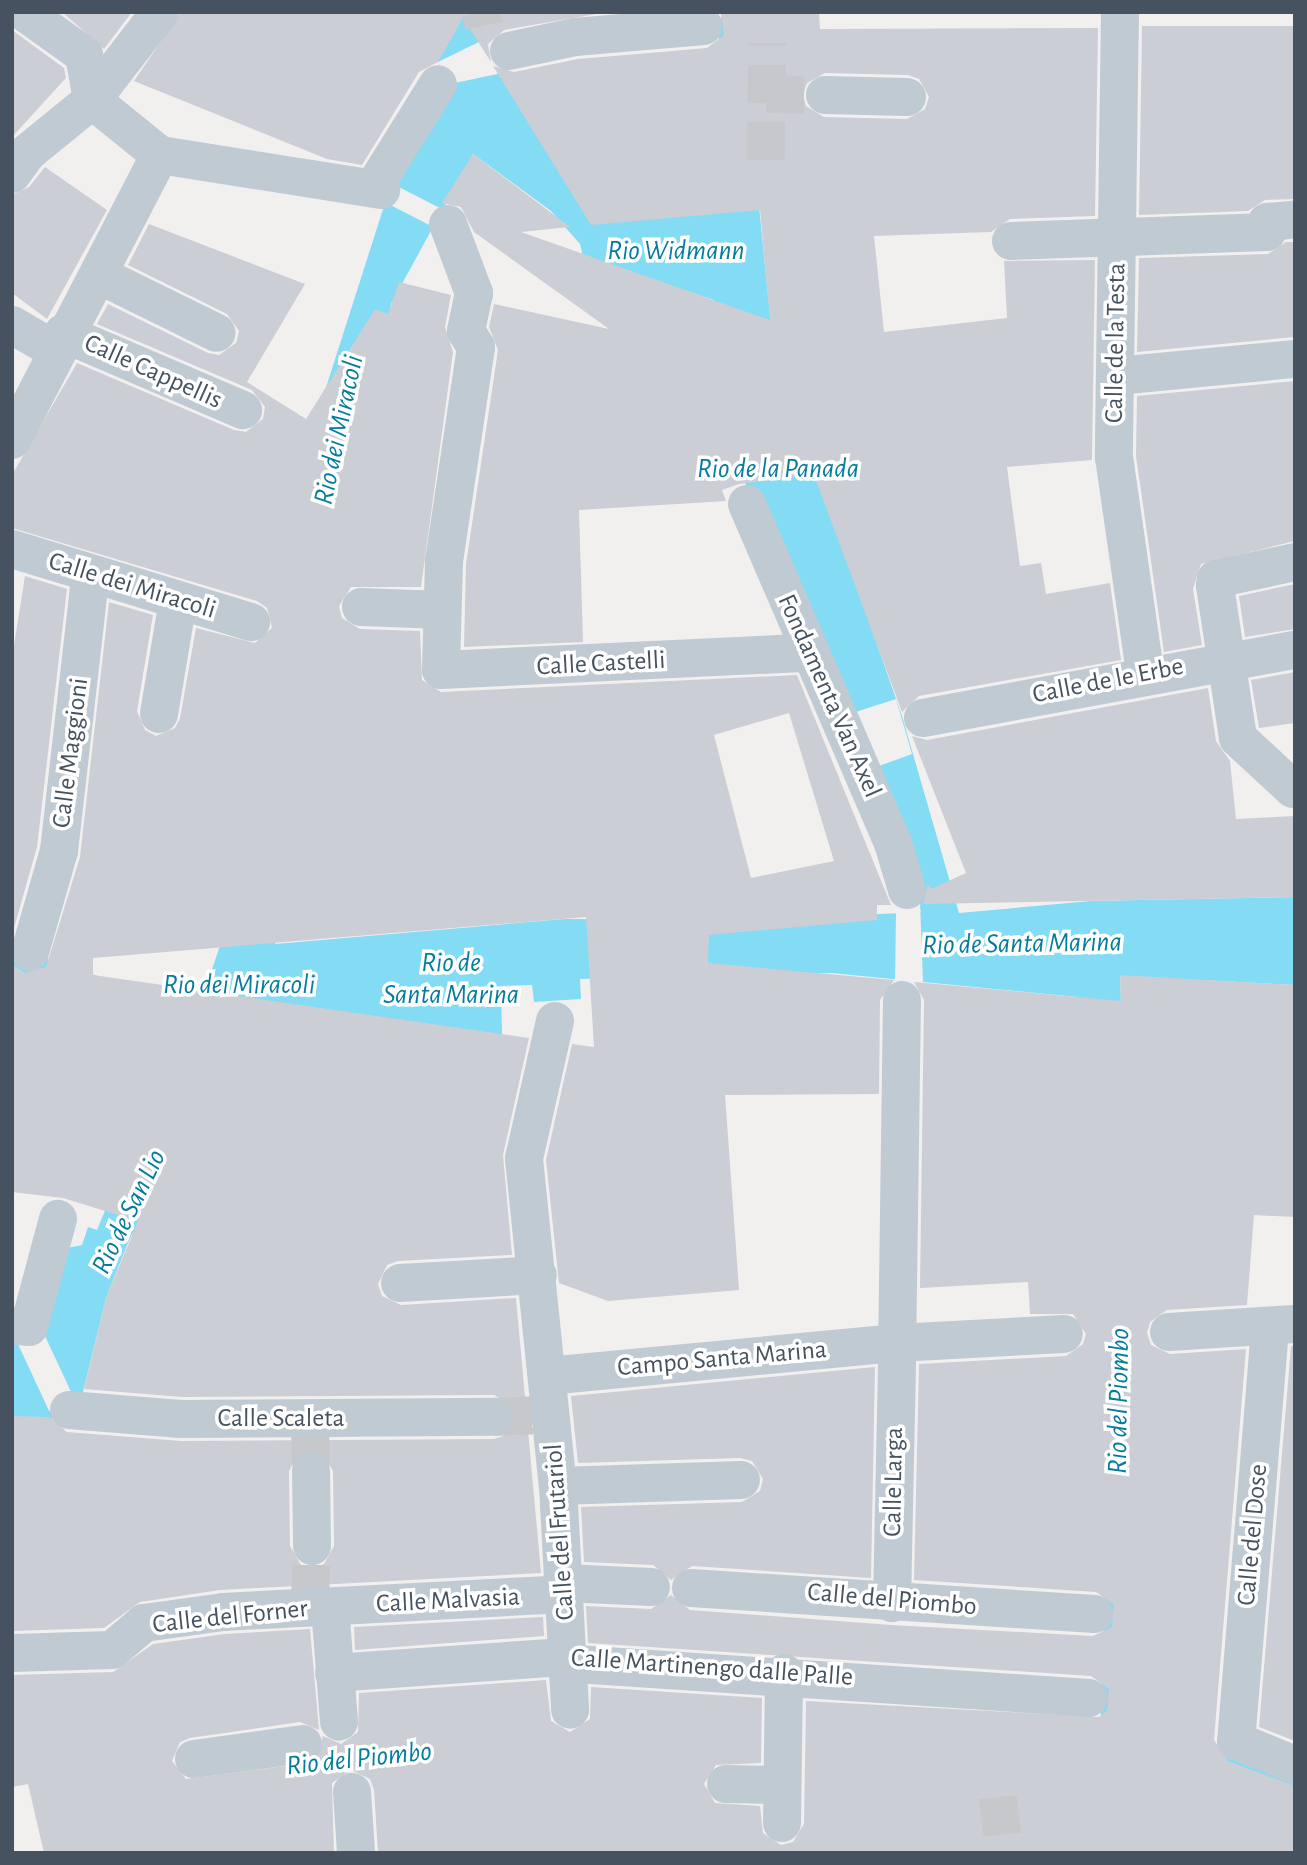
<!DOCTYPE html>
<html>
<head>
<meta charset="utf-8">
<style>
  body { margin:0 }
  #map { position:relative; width:1307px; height:1865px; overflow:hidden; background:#f2efef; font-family:"Alegreya Sans",sans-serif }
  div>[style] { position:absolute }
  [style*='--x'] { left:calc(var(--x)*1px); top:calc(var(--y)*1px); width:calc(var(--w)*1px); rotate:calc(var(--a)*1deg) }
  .water>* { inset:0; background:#83dbf4 }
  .pier>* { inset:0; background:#f2efef; transform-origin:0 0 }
  .building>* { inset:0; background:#cbced4 }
  .minor-tunnel>* { height:38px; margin-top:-19px; transform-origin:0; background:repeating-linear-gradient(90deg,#c7c8cb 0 38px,transparent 0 57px) }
  .minor>* { height:38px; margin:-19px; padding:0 19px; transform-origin:19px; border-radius:19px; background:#bfcad3 }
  span { translate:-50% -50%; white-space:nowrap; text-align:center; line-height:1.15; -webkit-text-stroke:7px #fff; paint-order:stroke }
  .street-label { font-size:26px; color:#46525f }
  .water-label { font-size:28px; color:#037c9e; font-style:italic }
  .frame { position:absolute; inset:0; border:14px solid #46525f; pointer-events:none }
</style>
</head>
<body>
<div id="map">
  <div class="water">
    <i style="clip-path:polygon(evenodd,421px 12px,473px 12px,479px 41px,531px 124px,718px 44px,722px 12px,755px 166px,773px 346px,902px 716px,959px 913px,1091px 901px,1295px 897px,1295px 985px,1120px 976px,1130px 1245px,1120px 1716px,1295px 1784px,1295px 1832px,1099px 1776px,1106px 1541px,1078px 997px,831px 973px,580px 979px,581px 999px,534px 1002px,532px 985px,501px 986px,502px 1034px,199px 1128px,130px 1238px,106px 1298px,82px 1396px,52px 1418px,42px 1447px,12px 1484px,14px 1335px,67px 1248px,82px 1245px,88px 1227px,97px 1230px,170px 1054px,12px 991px,12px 947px,198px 1010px,222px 940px,315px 422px,385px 203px,447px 87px,421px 12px,473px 154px,551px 211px,580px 244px,583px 256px,714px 300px,746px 486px,921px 912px,762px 920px,564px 919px,275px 944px,391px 304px,473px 154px)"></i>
  </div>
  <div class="pier">
    <i style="clip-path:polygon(483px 40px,502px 73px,450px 84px,438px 62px)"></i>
    <i style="left:391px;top:183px;width:57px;height:20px;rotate:27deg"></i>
    <i style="clip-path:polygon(896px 699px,912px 754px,868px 770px,843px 716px)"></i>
    <i style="clip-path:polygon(920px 901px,923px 983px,909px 985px,895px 982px,896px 912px,917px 909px)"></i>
    <i style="left:39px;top:1323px;width:84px;height:28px;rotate:65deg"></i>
  </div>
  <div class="building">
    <i style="clip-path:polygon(62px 12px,132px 12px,104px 49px)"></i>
    <i style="clip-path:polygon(181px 12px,608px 12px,504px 30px,488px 44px,491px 62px,463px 18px,438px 62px,419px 72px,362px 165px,327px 159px,134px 81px)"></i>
    <i style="clip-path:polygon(evenodd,721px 12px,819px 12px,820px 29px,1098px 28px,1095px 216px,1010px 219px,991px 232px,874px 236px,884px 332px,1007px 318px,1004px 261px,1095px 260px,1092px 460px,1007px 467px,1020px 566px,1041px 563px,1046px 594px,1110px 583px,1121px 660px,919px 696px,902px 712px,814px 475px,739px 484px,722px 490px,726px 501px,579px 510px,583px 642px,464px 647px,466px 564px,498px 350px,489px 327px,494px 304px,609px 329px,474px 232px,461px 207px,442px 203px,473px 154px,570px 227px,521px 232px,770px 320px,760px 210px,591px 225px,493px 66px,514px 72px,578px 59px,707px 48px,724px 35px,721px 12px,908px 75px,919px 79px,929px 97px,925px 109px,907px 119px,824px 117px,806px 106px,803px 95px,807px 83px,825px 73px,908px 75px)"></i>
    <i style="clip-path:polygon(1142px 26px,1295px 26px,1295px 199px,1265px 200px,1248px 211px,1139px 215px)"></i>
    <i style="clip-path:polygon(12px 30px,64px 68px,66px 78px,12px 137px)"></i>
    <i style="clip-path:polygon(45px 167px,107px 210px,47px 319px,12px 293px,12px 195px,29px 187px)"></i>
    <i style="clip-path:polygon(evenodd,149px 224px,305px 284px,247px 382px,306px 419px,375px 309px,388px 314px,399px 282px,451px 295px,445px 327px,453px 352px,421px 587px,351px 587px,339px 606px,342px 618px,360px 629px,420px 631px,422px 680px,441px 692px,797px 675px,891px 905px,877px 905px,877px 920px,709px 935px,708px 963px,894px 980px,880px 1000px,879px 1094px,725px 1095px,739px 1290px,608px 1301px,559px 1283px,546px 1160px,572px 1044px,594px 1047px,586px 917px,93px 958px,93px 975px,529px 1038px,503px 1155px,512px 1255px,398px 1261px,387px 1265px,378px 1284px,382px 1296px,401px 1305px,516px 1298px,541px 1573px,220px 1590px,140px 1602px,104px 1628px,12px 1631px,12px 1416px,49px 1417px,67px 1432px,181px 1441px,494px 1439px,506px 1435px,516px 1418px,512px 1405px,494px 1395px,182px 1397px,84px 1389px,106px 1298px,138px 1221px,63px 1198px,12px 1192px,12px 964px,25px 973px,46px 967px,80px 857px,109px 602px,153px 615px,137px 711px,145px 730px,156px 736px,175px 728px,180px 718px,196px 628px,255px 643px,272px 628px,267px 608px,257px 601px,12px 528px,12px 475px,77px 363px,234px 430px,246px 432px,263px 419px,265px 407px,252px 390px,97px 324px,108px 304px,208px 353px,219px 355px,236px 343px,239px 331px,227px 314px,128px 265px,149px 224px,789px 713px,834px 861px,751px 878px,714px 735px,789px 713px,149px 224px,310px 1449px,322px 1452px,333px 1471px,334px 1546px,324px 1564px,313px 1568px,301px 1565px,290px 1546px,289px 1471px,299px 1453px,310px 1449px)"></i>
    <i style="clip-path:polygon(1286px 242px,1295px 242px,1295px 337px,1137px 352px,1139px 258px,1268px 254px)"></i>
    <i style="clip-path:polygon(1295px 381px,1295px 541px,1201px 564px,1193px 589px,1202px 645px,1164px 652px,1136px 456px,1137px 396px)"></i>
    <i style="clip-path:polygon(25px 576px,67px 589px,37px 847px,12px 935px,12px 658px)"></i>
    <i style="clip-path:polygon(1295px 584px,1295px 629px,1245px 637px,1239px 596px)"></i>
    <i style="clip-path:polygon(1295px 672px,1295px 723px,1259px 728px,1251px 680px)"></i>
    <i style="clip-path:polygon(1208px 688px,1216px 741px,1230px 761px,1236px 819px,1295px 816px,1295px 897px,923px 904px,928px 884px,931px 889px,966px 873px,912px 736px,927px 740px)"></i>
    <i style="clip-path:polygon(1120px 975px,1295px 985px,1295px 1217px,1254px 1215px,1247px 1305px,1167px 1310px,1150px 1322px,1147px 1333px,1151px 1345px,1170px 1354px,1246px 1349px,1214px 1740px,1228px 1761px,1295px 1786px,1295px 1853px,378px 1853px,374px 1790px,370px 1779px,351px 1770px,332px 1783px,334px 1853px,44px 1853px,28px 1784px,12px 1787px,12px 1675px,113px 1672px,153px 1644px,225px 1634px,310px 1629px,319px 1730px,300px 1722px,190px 1738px,180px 1742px,172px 1761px,186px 1779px,316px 1762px,323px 1736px,341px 1744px,358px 1732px,359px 1693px,546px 1680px,551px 1721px,570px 1732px,590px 1719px,591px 1687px,762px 1698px,761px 1763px,716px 1765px,704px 1784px,715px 1803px,760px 1806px,763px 1833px,781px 1845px,793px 1842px,804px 1824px,806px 1701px,1099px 1717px,1107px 1710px,1109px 1689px,1091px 1676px,588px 1643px,586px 1606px,651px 1609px,671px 1595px,690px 1610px,891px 1625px,1093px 1636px,1112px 1627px,1114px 1605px,1096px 1592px,914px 1580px,919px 1364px,1066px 1356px,1083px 1344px,1086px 1334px,1073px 1314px,1030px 1314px,1028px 1282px,920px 1288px,924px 1000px,914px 982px,1121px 1001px)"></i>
    <i style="clip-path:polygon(1291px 1346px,1295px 1346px,1295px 1741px,1259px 1727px)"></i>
    <i style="clip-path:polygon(875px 1367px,871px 1578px,692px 1566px,671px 1580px,653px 1565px,584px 1562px,581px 1507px,742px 1502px,760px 1491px,763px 1479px,752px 1461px,740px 1458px,578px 1463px,571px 1396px)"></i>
    <i style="clip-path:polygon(543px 1617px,544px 1636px,355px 1650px,354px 1627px)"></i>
  </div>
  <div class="minor-tunnel">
    <i style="--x:481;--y:12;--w:14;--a:78"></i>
    <i style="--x:766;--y:94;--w:59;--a:1"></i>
    <i style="--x:766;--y:160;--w:117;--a:-89.5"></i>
    <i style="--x:494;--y:1417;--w:45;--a:-2.5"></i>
    <i style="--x:310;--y:1427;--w:44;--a:88.7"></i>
    <i style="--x:310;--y:1603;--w:57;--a:-88"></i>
    <i style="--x:998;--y:1797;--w:56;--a:83.9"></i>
  </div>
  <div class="minor">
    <i style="--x:24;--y:12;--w:74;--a:35.6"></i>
    <i style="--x:84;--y:55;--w:46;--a:79.9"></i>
    <i style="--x:92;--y:100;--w:87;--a:39"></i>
    <i style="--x:160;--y:155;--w:224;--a:9"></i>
    <i style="--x:1120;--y:12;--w:445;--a:90.8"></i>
    <i style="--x:1114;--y:457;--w:218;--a:81.8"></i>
    <i style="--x:509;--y:51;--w:67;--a:-12"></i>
    <i style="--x:575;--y:37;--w:129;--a:-4.9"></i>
    <i style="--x:825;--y:95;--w:82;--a:1.4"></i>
    <i style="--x:12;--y:174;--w:26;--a:-54"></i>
    <i style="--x:27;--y:153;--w:84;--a:-39.2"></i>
    <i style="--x:92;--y:100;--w:111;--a:-52.3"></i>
    <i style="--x:374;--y:187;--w:121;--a:-58.1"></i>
    <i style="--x:448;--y:224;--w:74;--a:69.4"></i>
    <i style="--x:474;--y:293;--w:39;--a:102"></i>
    <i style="--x:466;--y:331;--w:19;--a:58"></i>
    <i style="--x:476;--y:347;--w:217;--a:98.5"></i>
    <i style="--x:444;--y:562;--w:108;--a:91.6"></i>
    <i style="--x:441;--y:670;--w:367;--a:-2.7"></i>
    <i style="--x:1011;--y:241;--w:256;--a:-2"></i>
    <i style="--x:1267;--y:232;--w:10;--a:-90"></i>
    <i style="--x:1267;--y:222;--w:25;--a:-5"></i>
    <i style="--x:99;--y:275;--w:131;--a:26.2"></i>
    <i style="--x:12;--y:325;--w:50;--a:30.2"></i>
    <i style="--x:63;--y:333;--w:196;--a:23.2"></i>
    <i style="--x:1117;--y:376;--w:179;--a:-5.5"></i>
    <i style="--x:12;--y:440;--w:321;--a:-62.6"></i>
    <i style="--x:747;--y:504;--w:369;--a:66.7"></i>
    <i style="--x:893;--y:843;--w:49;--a:73.4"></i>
    <i style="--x:12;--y:549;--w:250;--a:17"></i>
    <i style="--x:361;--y:607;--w:81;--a:2.1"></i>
    <i style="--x:159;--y:714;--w:115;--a:-80.5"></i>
    <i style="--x:923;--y:718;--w:378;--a:-10.4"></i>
    <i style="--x:1293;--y:789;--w:75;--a:-137.2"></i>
    <i style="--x:1238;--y:738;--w:154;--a:-98.6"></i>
    <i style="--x:1215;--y:586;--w:7;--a:-82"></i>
    <i style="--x:1216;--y:579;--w:81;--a:-12.1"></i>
    <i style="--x:30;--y:952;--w:105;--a:-74"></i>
    <i style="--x:59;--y:851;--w:276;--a:-83.5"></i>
    <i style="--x:555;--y:1021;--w:141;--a:102.7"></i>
    <i style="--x:524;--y:1159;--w:329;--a:84.1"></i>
    <i style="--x:558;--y:1486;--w:224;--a:86.9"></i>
    <i style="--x:400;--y:1283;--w:138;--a:-3.3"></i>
    <i style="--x:16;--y:1326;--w:13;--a:4"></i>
    <i style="--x:29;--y:1327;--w:112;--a:-75"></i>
    <i style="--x:1270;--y:1329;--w:413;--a:94.7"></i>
    <i style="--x:1236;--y:1741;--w:64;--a:22.1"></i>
    <i style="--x:1169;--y:1332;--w:124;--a:-3.7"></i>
    <i style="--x:897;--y:1357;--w:357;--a:-89.2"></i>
    <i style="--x:547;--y:1376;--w:352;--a:-5.4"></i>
    <i style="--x:897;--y:1343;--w:167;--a:-3.1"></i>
    <i style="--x:69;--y:1410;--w:112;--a:4.6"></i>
    <i style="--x:181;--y:1419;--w:313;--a:-0.4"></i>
    <i style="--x:311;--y:1471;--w:75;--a:89.2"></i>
    <i style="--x:558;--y:1486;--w:183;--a:-1.9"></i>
    <i style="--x:565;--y:1583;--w:86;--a:2.7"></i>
    <i style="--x:691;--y:1588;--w:404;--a:3.7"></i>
    <i style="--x:892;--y:1603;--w:241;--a:-88.8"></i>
    <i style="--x:330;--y:1607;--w:115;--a:85.5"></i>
    <i style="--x:12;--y:1653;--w:100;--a:-1.7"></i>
    <i style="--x:112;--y:1650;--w:42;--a:-40.2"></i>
    <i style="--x:144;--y:1623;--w:80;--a:-7.9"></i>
    <i style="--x:223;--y:1612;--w:342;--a:-3"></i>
    <i style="--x:334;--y:1673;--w:228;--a:-4"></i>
    <i style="--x:561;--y:1657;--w:17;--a:25"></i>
    <i style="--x:576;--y:1664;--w:514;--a:3.79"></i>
    <i style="--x:194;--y:1759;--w:110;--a:-7.8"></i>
    <i style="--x:726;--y:1784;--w:56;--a:1"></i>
    <i style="--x:352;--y:1792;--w:61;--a:86.2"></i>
    <i style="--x:782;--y:1823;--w:150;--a:-89.2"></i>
  </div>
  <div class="street-label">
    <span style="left:1116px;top:343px;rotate:-89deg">Calle de la Testa</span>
    <span style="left:153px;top:372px;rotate:24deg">Calle Cappellis</span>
    <span style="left:132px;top:586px;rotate:17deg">Calle dei Miracoli</span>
    <span style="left:601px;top:664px;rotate:-3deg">Calle Castelli</span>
    <span style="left:1108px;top:681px;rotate:-11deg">Calle de le Erbe</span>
    <span style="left:829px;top:696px;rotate:66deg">Fondamenta Van Axel</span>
    <span style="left:71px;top:753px;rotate:-83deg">Calle Maggioni</span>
    <span style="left:722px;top:1359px;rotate:-5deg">Campo Santa Marina</span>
    <span style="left:281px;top:1419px">Calle Scaleta</span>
    <span style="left:894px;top:1482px;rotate:-89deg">Calle Larga</span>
    <span style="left:560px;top:1532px;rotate:-94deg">Calle del Frutariol</span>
    <span style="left:1253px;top:1535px;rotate:-85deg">Calle del Dose</span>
    <span style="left:892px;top:1600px;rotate:5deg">Calle del Piombo</span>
    <span style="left:448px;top:1601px;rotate:-3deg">Calle Malvasia</span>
    <span style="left:230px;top:1617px;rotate:-6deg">Calle del Forner</span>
    <span style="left:712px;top:1668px;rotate:4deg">Calle Martinengo dalle Palle</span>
  </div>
  <div class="water-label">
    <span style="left:676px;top:251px">Rio Widmann</span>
    <span style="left:339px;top:430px;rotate:-78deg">Rio dei Miracoli</span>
    <span style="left:778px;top:469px">Rio de la Panada</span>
    <span style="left:1022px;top:944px;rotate:-1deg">Rio de Santa Marina</span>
    <span style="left:451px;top:979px">Rio de<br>Santa Marina</span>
    <span style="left:239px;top:985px">Rio dei Miracoli</span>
    <span style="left:129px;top:1212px;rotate:-64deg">Rio de San Lio</span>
    <span style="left:1119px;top:1401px;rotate:-89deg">Rio del Piombo</span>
    <span style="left:359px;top:1759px;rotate:-6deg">Rio del Piombo</span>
  </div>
  <div class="frame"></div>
</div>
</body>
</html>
